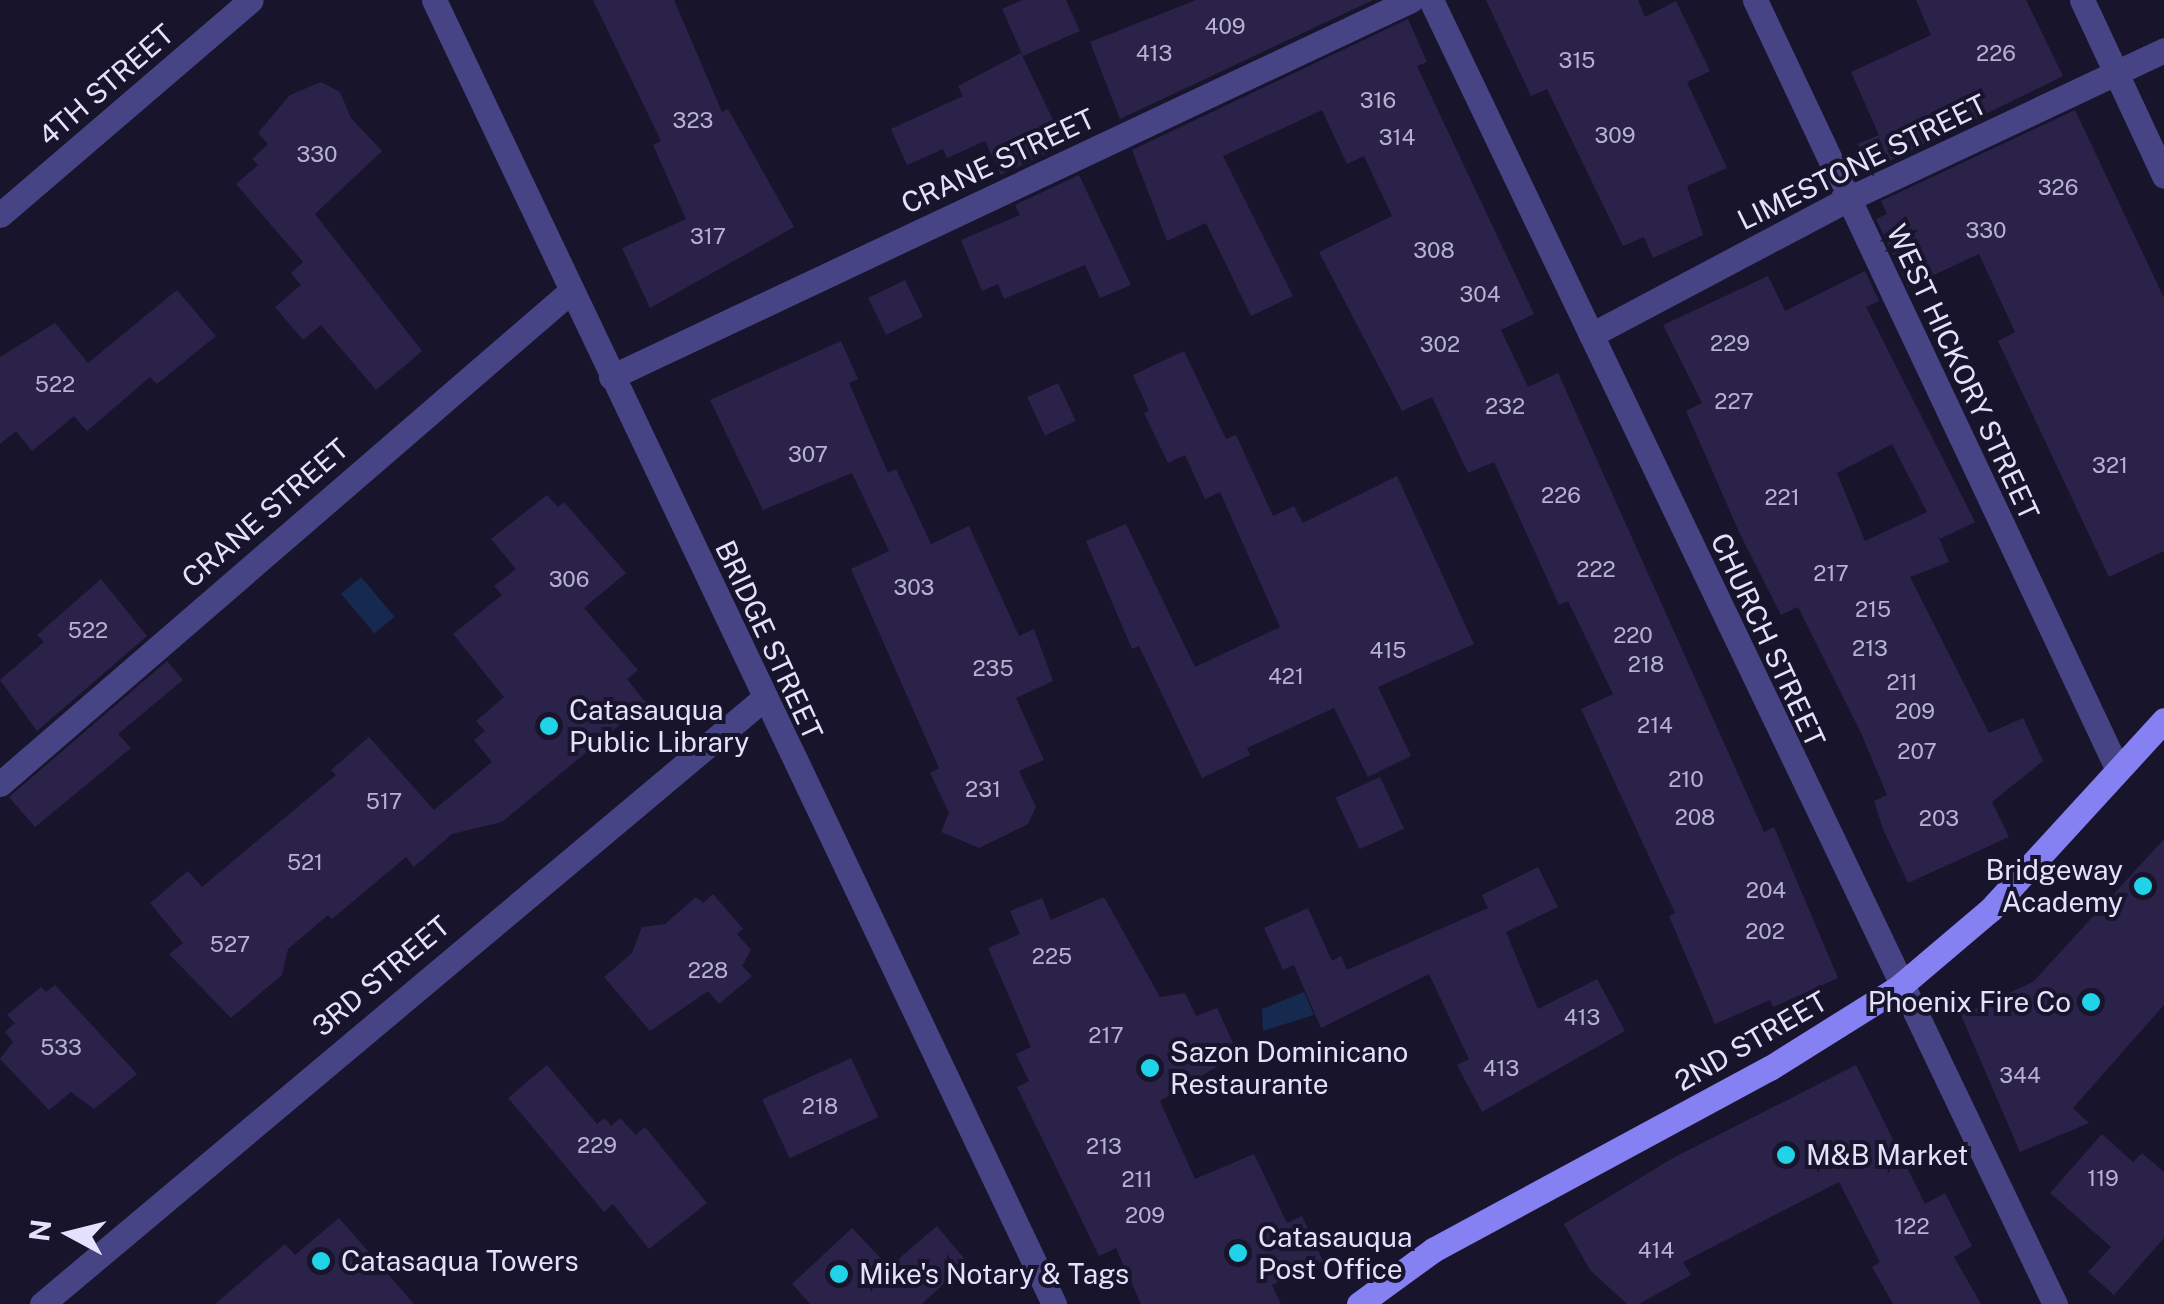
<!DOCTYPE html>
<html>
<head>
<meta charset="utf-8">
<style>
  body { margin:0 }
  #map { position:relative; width:2164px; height:1304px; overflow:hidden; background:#18142b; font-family:"Public Sans",sans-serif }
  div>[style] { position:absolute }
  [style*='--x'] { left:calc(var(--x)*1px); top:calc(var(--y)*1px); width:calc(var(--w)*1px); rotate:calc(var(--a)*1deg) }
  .water>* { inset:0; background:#152a4e; transform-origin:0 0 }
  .building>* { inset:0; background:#2b224a; transform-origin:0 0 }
  .street>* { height:25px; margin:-12.5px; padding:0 12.5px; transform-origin:12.5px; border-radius:12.5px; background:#474485 }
  .secondary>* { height:25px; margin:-12.5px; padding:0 12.5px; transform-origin:12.5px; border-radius:12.5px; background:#8581f2 }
  .dots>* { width:28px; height:28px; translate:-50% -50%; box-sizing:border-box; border:5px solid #18142b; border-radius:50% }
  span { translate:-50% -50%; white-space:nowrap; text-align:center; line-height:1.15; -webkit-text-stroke:8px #18142b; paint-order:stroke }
  .number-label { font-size:22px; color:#b6b1d0 }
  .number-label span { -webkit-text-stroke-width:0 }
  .street-label { font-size:28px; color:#e4e1fc }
  .poi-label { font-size:28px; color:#e4e1fc }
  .left { translate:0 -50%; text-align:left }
  .right { translate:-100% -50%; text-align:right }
  .north { position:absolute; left:20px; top:1184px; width:100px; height:100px; -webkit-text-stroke:8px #18142b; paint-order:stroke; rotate:277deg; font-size:28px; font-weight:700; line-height:40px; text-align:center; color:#e4e1fc }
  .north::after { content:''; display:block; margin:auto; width:35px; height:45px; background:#e4e1fc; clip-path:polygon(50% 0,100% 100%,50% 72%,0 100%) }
</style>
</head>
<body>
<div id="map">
  <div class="water">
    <i style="left:361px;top:577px;width:52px;height:26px;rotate:50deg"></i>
    <i style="clip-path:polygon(1304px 992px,1314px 1015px,1263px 1031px,1262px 1009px)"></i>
  </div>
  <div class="building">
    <i style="clip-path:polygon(593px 0,674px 0,722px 112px,728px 109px,794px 227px,650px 308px,622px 248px,686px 219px,653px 145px,661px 141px)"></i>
    <i style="clip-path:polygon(1022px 0,1066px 0,1080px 31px,1023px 56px,1002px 9px)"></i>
    <i style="clip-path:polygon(1196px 0,1373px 0,1120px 119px,1090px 42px)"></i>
    <i style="clip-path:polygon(1486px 0,1638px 0,1645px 17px,1676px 1px,1710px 71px,1687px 82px,1727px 168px,1687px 186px,1703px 235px,1653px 258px,1644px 237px,1623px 246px,1547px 89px,1531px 96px)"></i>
    <i style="clip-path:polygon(1916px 0,2026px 0,2063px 76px,1869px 171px,1858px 144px,1879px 135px,1851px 72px,1931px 35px)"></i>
    <i style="clip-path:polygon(1408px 19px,1427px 62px,1417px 66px,1534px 314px,1501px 330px,1528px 387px,1558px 373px,1764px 832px,1774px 827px,1838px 978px,1773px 1007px,1770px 1000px,1715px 1024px,1669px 916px,1675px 913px,1581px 709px,1613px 694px,1568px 601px,1559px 605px,1494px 462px,1468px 473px,1432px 397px,1402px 411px,1319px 252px,1392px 216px,1364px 156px,1347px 164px,1322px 110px,1223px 156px,1293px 296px,1251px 316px,1206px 223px,1167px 241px,1132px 150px)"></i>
    <i style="clip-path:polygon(1021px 53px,1065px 145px,1001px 175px,985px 141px,947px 158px,943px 149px,907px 165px,891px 129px,963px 96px,958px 86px)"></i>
    <i style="clip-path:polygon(321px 82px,340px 92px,351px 118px,382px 151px,315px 214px,422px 351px,376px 390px,321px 325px,303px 340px,275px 307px,301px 285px,291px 273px,303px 262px,236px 184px,258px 165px,252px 159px,268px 144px,258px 133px,290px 95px)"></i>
    <i style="clip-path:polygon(2075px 110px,2164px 298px,2164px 551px,2109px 577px,1998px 341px,2015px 332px,1979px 254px,1908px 287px,1876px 219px,1887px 214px,1881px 201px)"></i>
    <i style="clip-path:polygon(1079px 175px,1131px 285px,1100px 298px,1085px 265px,1004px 299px,998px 284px,982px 291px,961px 240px,1020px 215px,1015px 205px)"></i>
    <i style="clip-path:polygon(evenodd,1865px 271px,1879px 301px,1866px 307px,1975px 522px,1940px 539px,1937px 533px,1949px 562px,1910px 577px,1989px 733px,2023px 718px,2043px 761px,1992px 802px,2009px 837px,1908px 883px,1883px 829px,1874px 801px,1887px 795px,1861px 733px,1798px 607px,1781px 615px,1740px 534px,1686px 411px,1702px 403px,1663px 325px,1768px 276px,1785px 311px,1865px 271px,1892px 444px,1927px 512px,1865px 541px,1837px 473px,1892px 444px)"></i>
    <i style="left:905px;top:280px;width:41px;height:41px;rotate:64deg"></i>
    <i style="clip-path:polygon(177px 290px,216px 336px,157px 384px,150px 377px,87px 431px,74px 416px,32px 451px,16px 431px,0 444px,0 357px,55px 323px,88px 363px)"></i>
    <i style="clip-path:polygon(841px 341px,858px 379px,849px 383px,888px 473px,896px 469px,931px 544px,969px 526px,1019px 636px,1034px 629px,1053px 681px,1016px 698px,1044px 760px,1019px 771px,1036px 807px,1028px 824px,979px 848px,941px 832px,949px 813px,930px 773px,939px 768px,851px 569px,889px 551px,852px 473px,763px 510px,710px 400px)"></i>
    <i style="clip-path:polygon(1184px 351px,1226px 439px,1236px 435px,1273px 516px,1294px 506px,1303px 523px,1397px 476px,1474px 644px,1378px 687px,1411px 756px,1368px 777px,1334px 708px,1247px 748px,1250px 755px,1202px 778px,1139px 646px,1132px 649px,1086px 541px,1126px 524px,1195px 667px,1280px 627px,1220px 492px,1205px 499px,1185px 455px,1168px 463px,1144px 413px,1149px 411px,1133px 375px)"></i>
    <i style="left:1058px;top:383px;width:42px;height:34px;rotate:65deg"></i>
    <i style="clip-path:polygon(547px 495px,558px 507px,564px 502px,626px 573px,584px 608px,638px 670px,627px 679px,646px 703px,502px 822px,452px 834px,414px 867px,406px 857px,332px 919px,328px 915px,288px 949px,282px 975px,231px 1018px,169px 954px,183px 943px,150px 903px,188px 871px,202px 887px,336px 775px,331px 770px,369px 737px,434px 810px,492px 762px,474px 740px,485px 731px,476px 721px,504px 697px,453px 634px,502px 595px,494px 586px,516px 569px,491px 539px)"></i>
    <i style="clip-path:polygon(101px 579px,147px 636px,37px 731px,0 680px,44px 642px,37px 635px)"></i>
    <i style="clip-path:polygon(167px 661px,183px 680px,118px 734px,131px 748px,35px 827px,9px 797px)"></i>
    <i style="left:1380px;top:777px;width:57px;height:49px;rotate:65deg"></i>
    <i style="clip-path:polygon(2164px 839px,2164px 1005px,2073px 1108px,2089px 1123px,2020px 1152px,1961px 1015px,2033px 982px)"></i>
    <i style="clip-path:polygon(1538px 867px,1558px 907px,1506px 932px,1538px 1009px,1597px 979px,1625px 1031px,1482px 1112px,1457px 1065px,1469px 1059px,1429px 974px,1321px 1028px,1294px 965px,1283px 970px,1264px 928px,1308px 908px,1332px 961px,1341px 956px,1347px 970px,1488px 908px,1482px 895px)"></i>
    <i style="clip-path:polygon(713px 894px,743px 929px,737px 934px,751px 950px,742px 966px,752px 976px,719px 1004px,708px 991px,650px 1031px,604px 977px,632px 953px,642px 927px,665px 924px,696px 897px,703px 903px)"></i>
    <i style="clip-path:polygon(1104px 897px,1160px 997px,1185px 993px,1196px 1016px,1217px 1008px,1238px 1054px,1160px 1101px,1195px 1179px,1254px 1154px,1287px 1223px,1302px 1216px,1323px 1261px,1272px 1285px,1281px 1304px,1141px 1304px,1116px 1248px,1099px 1256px,1017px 1087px,1029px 1081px,1016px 1054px,1031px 1047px,988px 948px,1020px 934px,1010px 911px,1042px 898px,1051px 920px)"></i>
    <i style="clip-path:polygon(55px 985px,137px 1074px,94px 1109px,71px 1092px,49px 1110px,0 1059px,13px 1042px,5px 1032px,15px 1023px,7px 1015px,41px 987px,46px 992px)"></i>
    <i style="left:851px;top:1058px;width:65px;height:98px;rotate:65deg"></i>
    <i style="clip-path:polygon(547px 1065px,597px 1124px,605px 1118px,611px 1126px,620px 1118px,636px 1135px,645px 1127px,707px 1203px,649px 1249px,613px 1204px,604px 1212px,508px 1098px)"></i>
    <i style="clip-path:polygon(1856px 1065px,1925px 1204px,1945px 1193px,1972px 1246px,1954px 1257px,1981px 1304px,1893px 1304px,1872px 1267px,1880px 1262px,1839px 1182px,1683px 1262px,1691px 1275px,1639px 1304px,1627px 1304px,1590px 1270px,1564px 1224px,1673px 1158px)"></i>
    <i style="clip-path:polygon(2102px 1134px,2133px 1162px,2142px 1153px,2164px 1172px,2164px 1238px,2114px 1295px,2088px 1272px,2111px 1247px,2050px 1193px)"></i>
    <i style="clip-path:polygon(339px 1218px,414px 1304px,215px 1304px,285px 1244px,295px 1255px)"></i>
    <i style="clip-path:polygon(937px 1226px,967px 1262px,922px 1304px,810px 1304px,792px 1284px,852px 1228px,889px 1267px)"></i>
  </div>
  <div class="street">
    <i style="--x:434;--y:0;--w:1444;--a:64.57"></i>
    <i style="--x:1431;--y:0;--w:1446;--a:64.43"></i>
    <i style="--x:1755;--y:0;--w:851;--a:64.76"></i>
    <i style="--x:2082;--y:0;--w:194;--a:65"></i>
    <i style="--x:0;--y:215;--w:330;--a:-40.6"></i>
    <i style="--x:1591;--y:335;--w:291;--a:-27.9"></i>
    <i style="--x:1848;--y:199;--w:349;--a:-25.2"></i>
    <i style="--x:611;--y:377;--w:884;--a:-25.23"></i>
    <i style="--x:0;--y:784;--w:754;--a:-40.81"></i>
    <i style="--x:42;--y:1304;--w:941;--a:-40"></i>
  </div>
  <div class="secondary">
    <i style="--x:1359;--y:1304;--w:92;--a:-36.1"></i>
    <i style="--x:1433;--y:1250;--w:383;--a:-28.4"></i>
    <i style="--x:1770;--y:1068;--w:152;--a:-32.1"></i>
    <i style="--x:1899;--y:987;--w:121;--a:-40.3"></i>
    <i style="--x:1991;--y:909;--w:256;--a:-47.5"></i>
  </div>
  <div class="dots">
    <i style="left:549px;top:726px;background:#20d3e9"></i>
    <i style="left:2143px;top:886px;background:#20d3e9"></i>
    <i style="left:2091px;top:1002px;background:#20d3e9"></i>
    <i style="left:1150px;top:1068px;background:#20d3e9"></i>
    <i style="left:1786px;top:1155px;background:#20d3e9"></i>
    <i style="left:1238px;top:1253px;background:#20d3e9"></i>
    <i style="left:321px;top:1261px;background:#20d3e9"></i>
    <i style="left:839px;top:1274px;background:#20d3e9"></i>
  </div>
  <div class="number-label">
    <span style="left:1225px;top:27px">409</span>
    <span style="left:1154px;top:54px">413</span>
    <span style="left:1996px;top:54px">226</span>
    <span style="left:1577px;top:61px">315</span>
    <span style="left:1378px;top:101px">316</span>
    <span style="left:693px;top:121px">323</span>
    <span style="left:1615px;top:136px">309</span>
    <span style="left:1397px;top:138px">314</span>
    <span style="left:317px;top:155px">330</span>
    <span style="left:2058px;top:188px">326</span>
    <span style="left:1986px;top:231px">330</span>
    <span style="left:708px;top:237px">317</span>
    <span style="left:1434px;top:251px">308</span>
    <span style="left:1480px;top:295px">304</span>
    <span style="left:1730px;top:344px">229</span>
    <span style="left:1440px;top:345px">302</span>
    <span style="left:55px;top:385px">522</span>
    <span style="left:1734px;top:402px">227</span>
    <span style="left:1505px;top:407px">232</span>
    <span style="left:808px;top:455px">307</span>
    <span style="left:2110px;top:466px">321</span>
    <span style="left:1561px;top:496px">226</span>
    <span style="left:1782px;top:498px">221</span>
    <span style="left:1596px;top:570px">222</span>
    <span style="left:1831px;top:574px">217</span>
    <span style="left:569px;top:580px">306</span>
    <span style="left:914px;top:588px">303</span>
    <span style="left:1873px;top:610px">215</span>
    <span style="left:88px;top:631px">522</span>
    <span style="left:1633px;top:636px">220</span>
    <span style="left:1870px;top:649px">213</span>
    <span style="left:1388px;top:651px">415</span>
    <span style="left:1646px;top:665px">218</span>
    <span style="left:993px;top:669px">235</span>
    <span style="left:1286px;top:677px">421</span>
    <span style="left:1902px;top:683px">211</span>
    <span style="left:1915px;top:712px">209</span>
    <span style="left:1655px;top:726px">214</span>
    <span style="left:1917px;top:752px">207</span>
    <span style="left:1686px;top:780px">210</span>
    <span style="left:983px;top:790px">231</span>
    <span style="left:384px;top:802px">517</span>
    <span style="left:1695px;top:818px">208</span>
    <span style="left:1939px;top:819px">203</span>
    <span style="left:305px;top:863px">521</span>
    <span style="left:1766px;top:891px">204</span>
    <span style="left:1765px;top:932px">202</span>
    <span style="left:230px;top:945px">527</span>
    <span style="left:1052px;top:957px">225</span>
    <span style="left:708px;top:971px">228</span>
    <span style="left:1582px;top:1018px">413</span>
    <span style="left:1106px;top:1036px">217</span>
    <span style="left:61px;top:1048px">533</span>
    <span style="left:1501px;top:1069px">413</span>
    <span style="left:2020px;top:1076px">344</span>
    <span style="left:820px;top:1107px">218</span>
    <span style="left:597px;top:1146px">229</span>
    <span style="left:1104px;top:1147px">213</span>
    <span style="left:2103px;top:1179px">119</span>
    <span style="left:1137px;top:1180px">211</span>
    <span style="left:1145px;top:1216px">209</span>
    <span style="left:1912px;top:1227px">122</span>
    <span style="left:1656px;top:1251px">414</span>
  </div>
  <div class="street-label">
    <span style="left:106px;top:85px;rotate:-41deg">4TH STREET</span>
    <span style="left:998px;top:161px;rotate:-25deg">CRANE STREET</span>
    <span style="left:1862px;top:162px;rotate:-26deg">LIMESTONE STREET</span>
    <span style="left:1963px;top:372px;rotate:65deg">WEST HICKORY STREET</span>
    <span style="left:265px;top:513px;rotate:-41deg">CRANE STREET</span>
    <span style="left:769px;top:640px;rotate:65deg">BRIDGE STREET</span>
    <span style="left:1768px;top:640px;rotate:65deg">CHURCH STREET</span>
    <span style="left:381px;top:976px;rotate:-40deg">3RD STREET</span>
    <span style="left:1751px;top:1041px;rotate:-30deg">2ND STREET</span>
  </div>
  <div class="poi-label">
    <span class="left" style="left:569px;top:726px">Catasauqua<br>Public Library</span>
    <span class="right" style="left:2123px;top:886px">Bridgeway<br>Academy</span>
    <span class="right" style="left:2071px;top:1002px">Phoenix Fire Co</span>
    <span class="left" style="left:1170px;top:1068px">Sazon Dominicano<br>Restaurante</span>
    <span class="left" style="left:1806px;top:1155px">M&amp;B Market</span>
    <span class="left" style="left:1258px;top:1253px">Catasauqua<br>Post Office</span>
    <span class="left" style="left:341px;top:1261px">Catasaqua Towers</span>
    <span class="left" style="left:859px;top:1274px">Mike's Notary &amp; Tags</span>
  </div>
  <div class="north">N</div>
</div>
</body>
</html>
